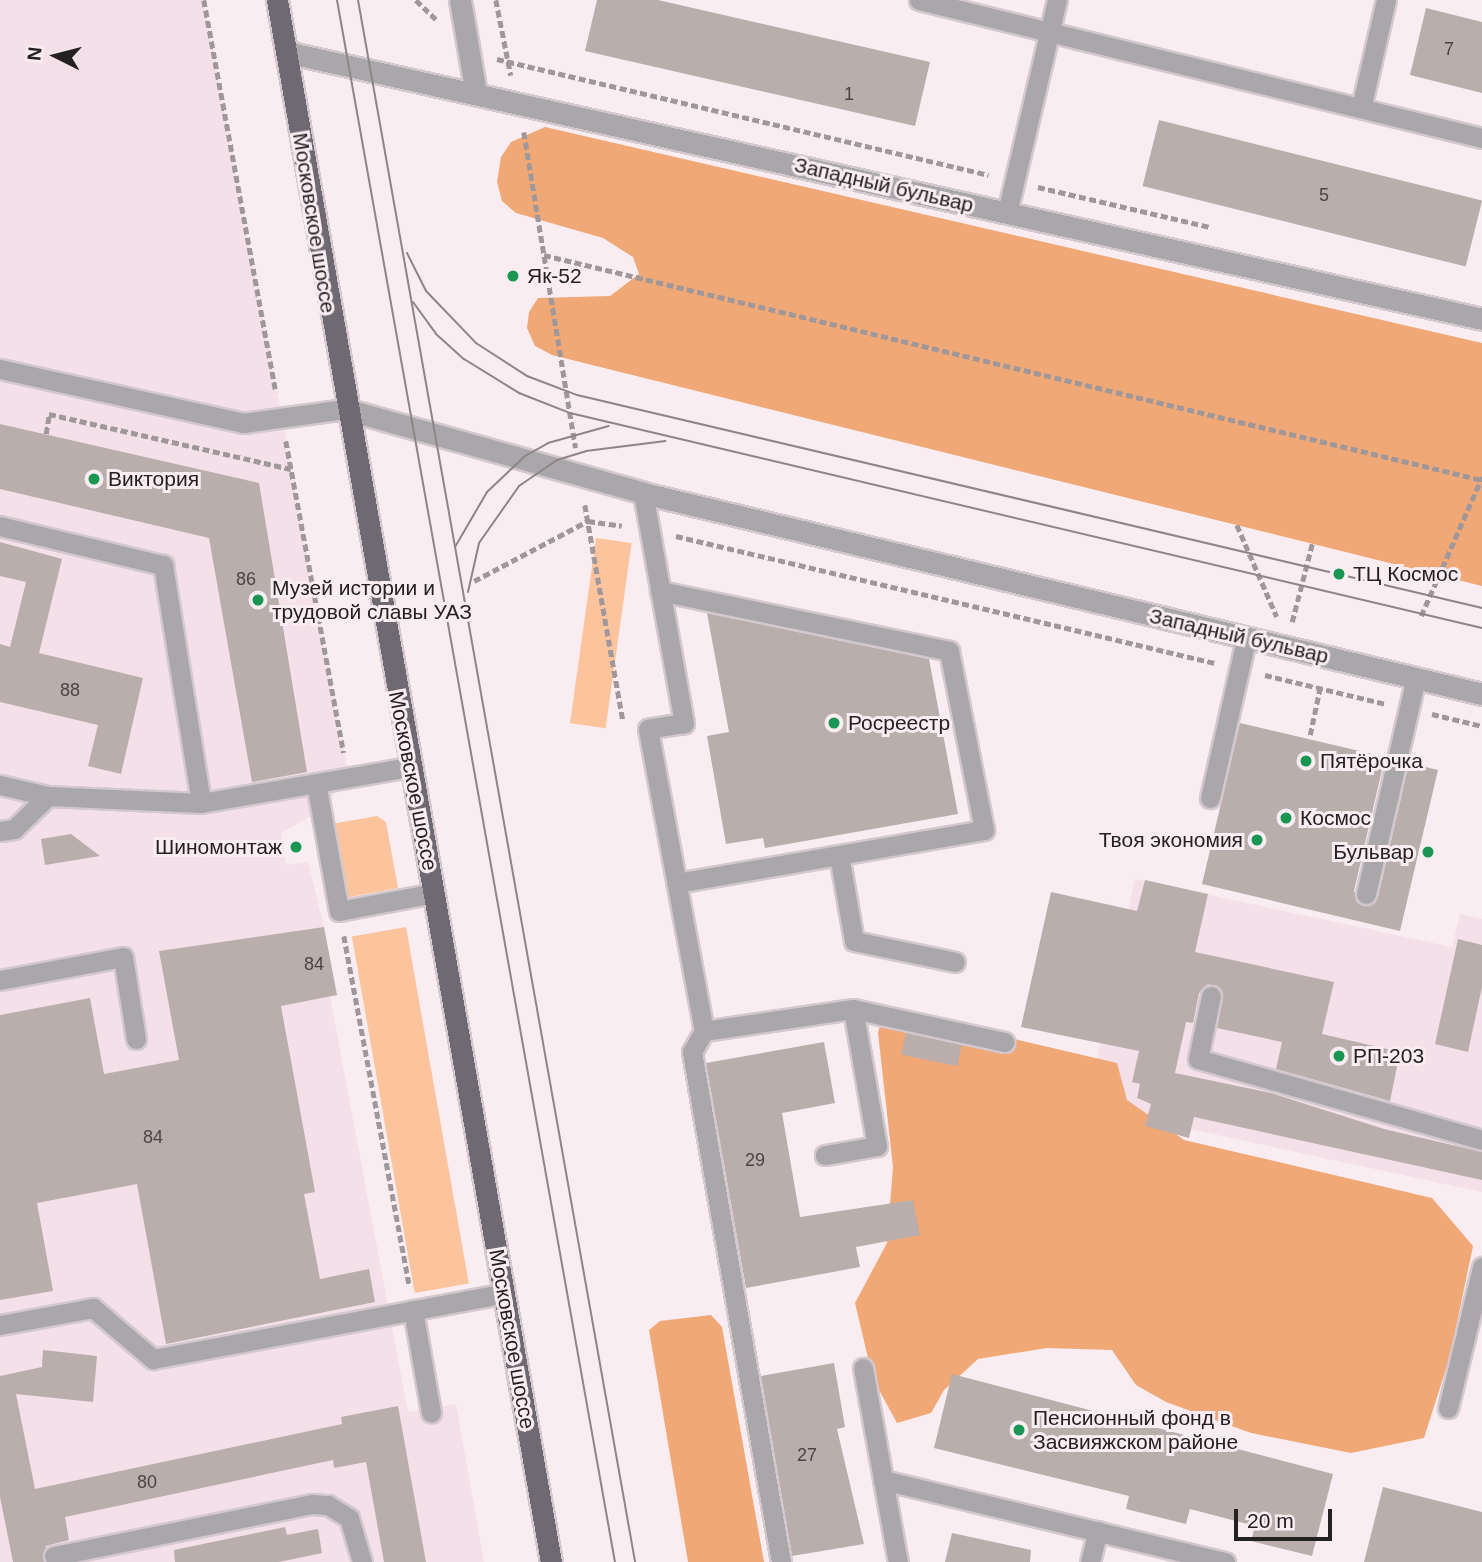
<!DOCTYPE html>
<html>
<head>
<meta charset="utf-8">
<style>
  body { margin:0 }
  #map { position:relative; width:1482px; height:1562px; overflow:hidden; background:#f9edf2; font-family:Arial,sans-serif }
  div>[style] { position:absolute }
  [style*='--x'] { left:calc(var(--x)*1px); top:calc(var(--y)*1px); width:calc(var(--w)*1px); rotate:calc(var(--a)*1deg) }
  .built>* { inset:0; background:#f4e0e8 }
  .green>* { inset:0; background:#fcc49d; transform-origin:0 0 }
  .forest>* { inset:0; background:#efa876 }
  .building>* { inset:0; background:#baaead; transform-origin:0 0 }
  .path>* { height:4.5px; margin-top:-2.25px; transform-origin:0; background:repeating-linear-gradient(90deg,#a0979b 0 7px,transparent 0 10.5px) }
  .roads { filter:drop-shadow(2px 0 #d3c8cd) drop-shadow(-2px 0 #d3c8cd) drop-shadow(0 2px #d3c8cd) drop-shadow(0 -2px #d3c8cd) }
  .service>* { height:19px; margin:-9.5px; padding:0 9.5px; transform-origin:9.5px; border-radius:9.5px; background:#aaa7ab }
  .minor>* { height:21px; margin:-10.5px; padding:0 10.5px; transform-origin:10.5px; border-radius:10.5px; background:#aaa7ab }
  .tertiary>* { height:21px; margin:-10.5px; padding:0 10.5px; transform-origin:10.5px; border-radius:10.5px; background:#aaa7ab }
  .primary>* { height:21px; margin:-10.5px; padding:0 10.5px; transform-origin:10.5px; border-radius:10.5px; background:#6f6a71 }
  .tram>* { height:2px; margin:-1px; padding:0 1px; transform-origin:1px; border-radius:1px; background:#8d8588 }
  .dots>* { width:19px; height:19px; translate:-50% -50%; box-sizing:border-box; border:4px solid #f9edf2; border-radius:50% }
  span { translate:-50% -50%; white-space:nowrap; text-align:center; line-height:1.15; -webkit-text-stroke:6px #f9edf2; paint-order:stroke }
  .number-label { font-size:18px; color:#4a4446 }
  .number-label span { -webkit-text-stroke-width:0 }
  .street-label { font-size:21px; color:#252123 }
  .poi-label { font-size:21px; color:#252123 }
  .left { translate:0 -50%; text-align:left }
  .right { translate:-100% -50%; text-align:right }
  .north { position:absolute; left:21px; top:21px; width:70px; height:70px; -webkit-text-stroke:5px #f9edf2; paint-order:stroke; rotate:276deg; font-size:19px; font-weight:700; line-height:28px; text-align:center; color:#252123 }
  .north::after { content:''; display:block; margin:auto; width:24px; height:32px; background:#252123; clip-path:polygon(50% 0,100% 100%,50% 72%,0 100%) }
  .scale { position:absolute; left:1234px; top:1509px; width:98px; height:32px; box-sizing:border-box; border:4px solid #252123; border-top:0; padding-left:9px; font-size:21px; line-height:24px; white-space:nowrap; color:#252123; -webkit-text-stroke:5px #f9edf2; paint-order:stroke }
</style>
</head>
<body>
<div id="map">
  <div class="built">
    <i style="clip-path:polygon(0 0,204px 0,349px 777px,321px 810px,281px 833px,286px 865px,308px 862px,324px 927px,337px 995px,330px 997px,408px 1412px,456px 1404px,484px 1562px,0 1562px)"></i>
    <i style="clip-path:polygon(1135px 879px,1452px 947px,1460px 914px,1482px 919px,1482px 1192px,1087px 1107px)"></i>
  </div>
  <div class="green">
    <i style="left:596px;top:538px;width:36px;height:187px;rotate:8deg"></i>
    <i style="clip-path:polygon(377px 816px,386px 822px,398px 888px,345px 898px,331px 824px)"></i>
    <i style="left:406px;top:927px;width:362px;height:55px;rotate:80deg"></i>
  </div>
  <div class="forest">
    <i style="clip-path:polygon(545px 127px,1482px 343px,1482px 586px,552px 355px,535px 346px,527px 328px,529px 312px,538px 298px,610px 296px,639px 274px,633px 257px,603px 238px,516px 213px,502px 201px,497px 182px,501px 157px,511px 142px)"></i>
    <i style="clip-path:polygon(916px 1016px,1117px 1063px,1127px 1100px,1184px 1140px,1432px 1198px,1473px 1246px,1450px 1356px,1424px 1438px,1351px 1453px,1251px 1433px,1166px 1402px,1136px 1385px,1112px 1350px,1047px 1348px,978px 1359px,944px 1390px,931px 1413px,897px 1423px,873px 1379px,855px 1303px,887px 1243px,893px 1167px,878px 1033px,880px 1025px)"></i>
    <i style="clip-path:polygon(711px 1315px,722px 1327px,764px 1562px,688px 1562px,649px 1330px,660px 1321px)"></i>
  </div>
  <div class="building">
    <i style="clip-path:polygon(597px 0,658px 0,930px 62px,915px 126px,585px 51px)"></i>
    <i style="clip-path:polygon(1426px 8px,1482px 22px,1482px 93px,1410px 75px)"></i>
    <i style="left:1159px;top:120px;width:333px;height:68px;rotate:14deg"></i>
    <i style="clip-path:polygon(0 424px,259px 483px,307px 772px,252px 782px,209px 538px,0 489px)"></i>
    <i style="clip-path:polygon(0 542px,62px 559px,39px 653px,143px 678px,121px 774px,88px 766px,98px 725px,0 702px,0 644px,10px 647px,26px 582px,0 576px)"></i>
    <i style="clip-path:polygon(707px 613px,929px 659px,958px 814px,765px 848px,763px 838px,726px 844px,707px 736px,729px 732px)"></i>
    <i style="clip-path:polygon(1240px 723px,1385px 757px,1354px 891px,1363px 906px,1378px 897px,1409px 763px,1438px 770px,1400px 931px,1202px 884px)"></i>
    <i style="clip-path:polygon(71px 834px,100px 856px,45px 865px,41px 839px)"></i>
    <i style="clip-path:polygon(1145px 880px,1208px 894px,1195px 952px,1334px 982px,1322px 1034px,1400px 1052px,1390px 1101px,1276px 1069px,1282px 1042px,1217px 1028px,1223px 993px,1208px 984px,1199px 993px,1193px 1023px,1186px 1022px,1175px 1073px,1271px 1093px,1384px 1129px,1482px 1152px,1482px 1180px,1194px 1117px,1189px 1138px,1145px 1126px,1151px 1104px,1137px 1098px,1140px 1084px,1132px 1082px,1139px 1051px,1021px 1027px,1051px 892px,1137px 911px)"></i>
    <i style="clip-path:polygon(324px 927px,337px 995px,281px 1006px,315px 1192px,304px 1194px,320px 1279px,369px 1269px,375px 1302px,166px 1344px,137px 1184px,37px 1203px,53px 1291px,0 1300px,0 1015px,90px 998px,104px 1074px,179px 1060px,159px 951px)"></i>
    <i style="clip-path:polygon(1458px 939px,1482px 945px,1482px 987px,1468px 1052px,1435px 1044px)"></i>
    <i style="left:906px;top:1033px;width:57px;height:22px;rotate:12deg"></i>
    <i style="clip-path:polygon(824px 1042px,835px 1103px,782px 1113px,800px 1217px,913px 1200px,920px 1235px,856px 1247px,860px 1267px,746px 1288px,706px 1063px)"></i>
    <i style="clip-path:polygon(43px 1350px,97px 1356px,93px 1402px,16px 1394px,35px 1489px,342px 1424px,341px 1417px,398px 1406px,426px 1562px,384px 1562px,366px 1462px,334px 1468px,333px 1460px,65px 1517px,69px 1540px,46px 1546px,44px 1562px,13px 1562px,0 1497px,0 1376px,42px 1367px)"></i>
    <i style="clip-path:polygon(834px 1363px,845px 1427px,837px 1429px,864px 1544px,792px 1556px,761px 1376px)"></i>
    <i style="clip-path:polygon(952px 1374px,1333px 1474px,1312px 1556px,1251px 1541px,1255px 1526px,1190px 1509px,1186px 1524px,1126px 1509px,1129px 1496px,934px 1448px)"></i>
    <i style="clip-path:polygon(1383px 1487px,1482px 1512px,1482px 1562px,1364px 1562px)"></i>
    <i style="clip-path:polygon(285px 1527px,287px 1535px,318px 1529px,322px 1553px,279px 1562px,175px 1562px,174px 1550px)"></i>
    <i style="clip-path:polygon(952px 1533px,1031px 1550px,1030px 1562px,945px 1562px)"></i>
  </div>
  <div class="path">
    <i style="--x:204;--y:0;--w:399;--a:79.6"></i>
    <i style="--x:416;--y:0;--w:28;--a:44"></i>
    <i style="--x:496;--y:0;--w:77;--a:78.8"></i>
    <i style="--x:497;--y:59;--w:505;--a:13.27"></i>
    <i style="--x:524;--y:132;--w:320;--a:80.7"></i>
    <i style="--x:1038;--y:187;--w:177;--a:13.1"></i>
    <i style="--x:544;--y:255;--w:965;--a:13.49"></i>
    <i style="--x:46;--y:434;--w:20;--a:-81"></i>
    <i style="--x:49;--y:414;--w:248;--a:12.8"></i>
    <i style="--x:286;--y:441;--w:317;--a:79.5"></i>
    <i style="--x:585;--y:505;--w:218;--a:80"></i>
    <i style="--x:1237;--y:525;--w:100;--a:66.5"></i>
    <i style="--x:676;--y:536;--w:554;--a:13.26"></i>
    <i style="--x:474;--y:581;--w:129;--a:-27.8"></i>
    <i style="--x:588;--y:521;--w:34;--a:8"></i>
    <i style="--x:1421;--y:616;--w:152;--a:-66.3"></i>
    <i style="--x:1292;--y:622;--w:81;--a:-75.6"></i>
    <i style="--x:1265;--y:675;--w:124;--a:13.5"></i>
    <i style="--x:1432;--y:714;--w:51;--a:13.5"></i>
    <i style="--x:1310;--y:735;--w:48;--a:-78"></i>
    <i style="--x:344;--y:936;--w:355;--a:79.4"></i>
  </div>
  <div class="roads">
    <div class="service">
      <i style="--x:919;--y:0;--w:580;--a:13.77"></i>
      <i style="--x:1361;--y:108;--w:111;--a:-77"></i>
      <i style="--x:1007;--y:213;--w:219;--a:-76.8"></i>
      <i style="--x:0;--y:369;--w:249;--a:12.5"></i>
      <i style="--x:243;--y:423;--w:103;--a:-7.8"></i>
      <i style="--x:643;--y:493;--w:234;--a:79.9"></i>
      <i style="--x:684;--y:723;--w:36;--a:171"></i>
      <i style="--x:648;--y:729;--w:307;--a:79.5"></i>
      <i style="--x:704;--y:1031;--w:24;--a:120"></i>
      <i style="--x:692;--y:1052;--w:518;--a:80.1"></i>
      <i style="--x:0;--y:526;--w:168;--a:13.5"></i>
      <i style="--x:163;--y:565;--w:241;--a:80.9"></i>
      <i style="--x:201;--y:803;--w:212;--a:-9.8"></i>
      <i style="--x:660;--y:591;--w:295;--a:11.7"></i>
      <i style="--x:949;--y:651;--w:182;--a:78.9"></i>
      <i style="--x:984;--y:830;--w:312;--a:170.2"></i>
      <i style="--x:316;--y:783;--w:130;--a:79.8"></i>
      <i style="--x:339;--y:911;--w:97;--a:-10.7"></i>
      <i style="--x:0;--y:785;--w:49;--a:12.9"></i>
      <i style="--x:48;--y:796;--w:153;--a:2.6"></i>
      <i style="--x:1210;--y:798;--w:163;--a:-77.2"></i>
      <i style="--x:0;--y:831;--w:14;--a:-8"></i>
      <i style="--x:14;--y:829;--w:47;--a:-44.1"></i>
      <i style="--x:839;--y:855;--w:87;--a:80.1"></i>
      <i style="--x:854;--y:941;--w:103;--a:11.7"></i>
      <i style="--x:1366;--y:894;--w:222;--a:-77"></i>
      <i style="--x:0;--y:980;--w:125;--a:-10.6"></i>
      <i style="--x:123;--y:957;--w:83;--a:81"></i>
      <i style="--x:1211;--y:996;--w:64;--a:101.7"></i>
      <i style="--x:1198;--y:1059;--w:295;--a:15.9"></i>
      <i style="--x:853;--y:1009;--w:155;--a:12.3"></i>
      <i style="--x:704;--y:1031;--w:151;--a:-8.4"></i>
      <i style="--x:853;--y:1009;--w:139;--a:80.1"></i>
      <i style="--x:877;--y:1146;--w:53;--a:170.2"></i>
      <i style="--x:413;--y:1310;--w:104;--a:80"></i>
      <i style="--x:0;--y:1325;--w:95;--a:-10.4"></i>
      <i style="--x:93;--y:1308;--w:79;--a:40.4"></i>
      <i style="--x:153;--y:1359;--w:357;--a:-10.6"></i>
      <i style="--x:863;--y:1368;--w:197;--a:79.8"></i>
      <i style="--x:1448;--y:1408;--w:145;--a:-76.4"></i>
      <i style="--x:883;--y:1480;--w:352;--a:13.5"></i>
      <i style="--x:54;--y:1556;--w:263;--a:-11.4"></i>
      <i style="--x:312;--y:1504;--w:16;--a:4"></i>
      <i style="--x:328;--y:1505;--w:25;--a:32"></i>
      <i style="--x:349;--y:1518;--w:46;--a:73.5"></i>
      <i style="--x:1090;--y:1562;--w:32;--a:-76"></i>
    </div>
    <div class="minor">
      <i style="--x:460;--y:0;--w:95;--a:80.3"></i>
    </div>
    <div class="tertiary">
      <i style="--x:286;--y:52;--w:1225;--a:12.58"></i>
      <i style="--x:345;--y:409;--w:310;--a:15.7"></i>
      <i style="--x:643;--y:493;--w:863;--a:13.47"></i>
    </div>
    <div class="primary">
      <i style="--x:277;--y:0;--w:1586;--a:80.05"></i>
    </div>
  </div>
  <div class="tram">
    <i style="--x:337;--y:0;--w:1587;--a:79.91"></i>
    <i style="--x:358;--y:0;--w:1586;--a:79.94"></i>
    <i style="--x:407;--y:253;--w:42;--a:63.4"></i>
    <i style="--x:426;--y:291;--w:72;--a:46.1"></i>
    <i style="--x:476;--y:343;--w:61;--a:32.9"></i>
    <i style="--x:527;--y:376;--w:53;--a:20.8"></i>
    <i style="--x:577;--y:395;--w:930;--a:13.24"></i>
    <i style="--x:413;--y:302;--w:39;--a:54"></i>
    <i style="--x:436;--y:334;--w:38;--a:42"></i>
    <i style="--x:464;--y:359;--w:65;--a:31.7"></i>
    <i style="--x:519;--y:393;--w:55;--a:21.4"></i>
    <i style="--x:570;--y:413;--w:937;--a:13.27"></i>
    <i style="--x:455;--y:547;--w:64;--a:-59.8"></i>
    <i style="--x:487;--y:492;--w:52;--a:-43.5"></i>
    <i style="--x:525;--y:456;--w:26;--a:-29"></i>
    <i style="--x:548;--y:443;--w:63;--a:-15.6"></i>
    <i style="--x:468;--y:592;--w:50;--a:-77.3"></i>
    <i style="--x:479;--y:543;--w:70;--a:-54.9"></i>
    <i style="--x:519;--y:486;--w:46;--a:-34.4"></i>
    <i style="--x:557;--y:460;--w:30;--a:-17"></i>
    <i style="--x:586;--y:451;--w:80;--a:-7.2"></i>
  </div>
  <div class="dots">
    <i style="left:513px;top:276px;background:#1a9552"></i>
    <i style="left:94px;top:479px;background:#1a9552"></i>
    <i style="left:1339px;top:574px;background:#1a9552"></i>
    <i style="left:258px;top:600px;background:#1a9552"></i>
    <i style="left:834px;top:723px;background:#1a9552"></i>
    <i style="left:1306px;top:761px;background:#1a9552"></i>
    <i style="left:1286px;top:818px;background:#1a9552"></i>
    <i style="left:1257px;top:840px;background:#1a9552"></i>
    <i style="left:296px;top:847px;background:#1a9552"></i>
    <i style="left:1428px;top:852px;background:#1a9552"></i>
    <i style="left:1339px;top:1056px;background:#1a9552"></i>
    <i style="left:1019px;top:1430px;background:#1a9552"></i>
  </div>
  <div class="number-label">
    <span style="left:1449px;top:49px">7</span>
    <span style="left:849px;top:94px">1</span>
    <span style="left:1324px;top:195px">5</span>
    <span style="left:246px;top:579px">86</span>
    <span style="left:70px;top:690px">88</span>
    <span style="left:314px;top:964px">84</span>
    <span style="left:153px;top:1137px">84</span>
    <span style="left:755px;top:1160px">29</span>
    <span style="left:807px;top:1455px">27</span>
    <span style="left:147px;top:1482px">80</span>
  </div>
  <div class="street-label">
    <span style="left:884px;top:185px;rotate:13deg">Западный бульвар</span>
    <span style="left:314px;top:223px;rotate:81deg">Московское шоссе</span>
    <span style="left:1239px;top:636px;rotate:13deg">Западный бульвар</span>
    <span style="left:413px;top:781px;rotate:79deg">Московское шоссе</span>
    <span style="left:512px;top:1339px;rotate:80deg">Московское шоссе</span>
  </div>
  <div class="poi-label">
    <span class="left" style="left:527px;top:276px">Як-52</span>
    <span class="left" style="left:108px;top:479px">Виктория</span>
    <span class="left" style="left:1353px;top:574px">ТЦ Космос</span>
    <span class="left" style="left:272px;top:600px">Музей истории и<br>трудовой славы УАЗ</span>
    <span class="left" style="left:848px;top:723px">Росреестр</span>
    <span class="left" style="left:1320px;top:761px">Пятёрочка</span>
    <span class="left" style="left:1300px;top:818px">Космос</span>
    <span class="right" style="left:1243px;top:840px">Твоя экономия</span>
    <span class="right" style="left:282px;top:847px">Шиномонтаж</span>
    <span class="right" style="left:1414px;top:852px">Бульвар</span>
    <span class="left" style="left:1353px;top:1056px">РП-203</span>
    <span class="left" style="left:1033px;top:1430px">Пенсионный фонд в<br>Засвияжском районе</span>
  </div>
  <div class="north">N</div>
  <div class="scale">20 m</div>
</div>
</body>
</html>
